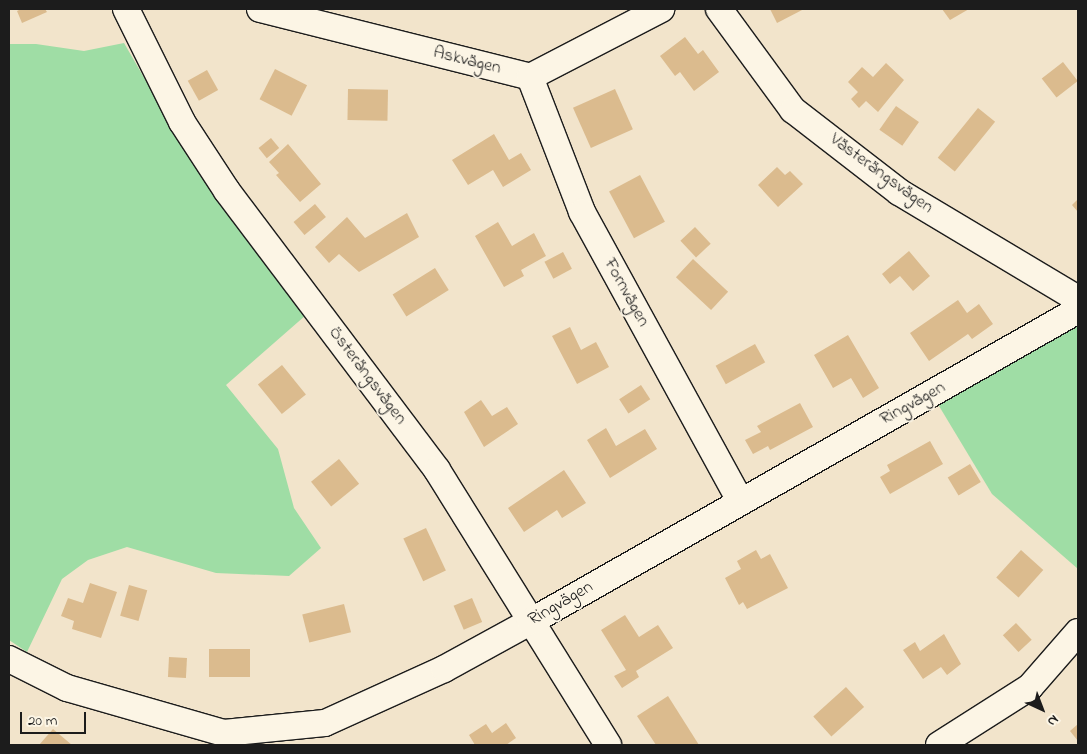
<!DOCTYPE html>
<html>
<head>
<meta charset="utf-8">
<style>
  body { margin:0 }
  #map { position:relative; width:1087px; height:754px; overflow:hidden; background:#f2e4cb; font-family:"Indie Flower",sans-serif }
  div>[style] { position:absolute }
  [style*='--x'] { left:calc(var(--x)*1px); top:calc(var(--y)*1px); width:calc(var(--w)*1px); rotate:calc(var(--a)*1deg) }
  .green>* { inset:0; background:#9fdda5 }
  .building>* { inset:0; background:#dbbb8e; transform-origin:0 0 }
  .roads { filter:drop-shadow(1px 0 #1c1c1c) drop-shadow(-1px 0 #1c1c1c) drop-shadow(0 1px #1c1c1c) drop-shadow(0 -1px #1c1c1c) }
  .street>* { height:26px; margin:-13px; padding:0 13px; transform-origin:13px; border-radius:13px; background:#fcf5e5 }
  span { translate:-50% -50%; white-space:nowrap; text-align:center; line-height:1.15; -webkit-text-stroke:4px #fcf5e5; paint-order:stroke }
  .street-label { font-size:18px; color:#1c1c1c }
  .frame { position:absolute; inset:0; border:10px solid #1c1c1c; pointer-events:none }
  .north { position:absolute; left:1017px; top:684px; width:50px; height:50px; -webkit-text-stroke:4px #fcf5e5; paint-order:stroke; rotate:137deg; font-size:14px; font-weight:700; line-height:20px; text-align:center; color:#1c1c1c }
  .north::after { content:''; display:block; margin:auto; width:18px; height:22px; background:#1c1c1c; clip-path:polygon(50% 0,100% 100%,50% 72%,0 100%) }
  .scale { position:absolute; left:20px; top:712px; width:66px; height:22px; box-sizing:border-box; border:2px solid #1c1c1c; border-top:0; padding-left:6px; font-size:15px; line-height:18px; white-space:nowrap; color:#1c1c1c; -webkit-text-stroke:4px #fcf5e5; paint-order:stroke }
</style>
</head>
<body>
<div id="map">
  <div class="green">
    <i style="clip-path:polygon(124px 43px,179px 138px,306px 315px,226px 385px,278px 449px,294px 508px,321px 548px,289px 576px,216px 573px,127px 547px,88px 560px,62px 579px,27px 652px,9px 640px,9px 44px,36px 44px,84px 51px)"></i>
    <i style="clip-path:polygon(1078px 323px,1078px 569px,992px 494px,936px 401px)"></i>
  </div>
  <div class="building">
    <i style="clip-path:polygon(21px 9px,45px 9px,47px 12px,22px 23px,17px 11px)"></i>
    <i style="clip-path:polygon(770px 9px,804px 9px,777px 23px)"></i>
    <i style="clip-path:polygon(942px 9px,969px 9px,950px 20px)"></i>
    <i style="clip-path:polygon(685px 37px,698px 54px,703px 50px,719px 72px,694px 91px,680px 72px,675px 76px,660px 56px)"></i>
    <i style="left:1063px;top:62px;width:24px;height:27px;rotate:52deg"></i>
    <i style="clip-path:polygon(886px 63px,904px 80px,878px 112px,866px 101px,859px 108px,851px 99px,858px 92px,848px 82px,862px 67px,873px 77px)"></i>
    <i style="left:275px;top:69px;width:36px;height:34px;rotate:27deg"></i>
    <i style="left:207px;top:70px;width:23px;height:22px;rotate:61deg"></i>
    <i style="left:348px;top:89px;width:40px;height:31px;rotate:1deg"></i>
    <i style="left:615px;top:89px;width:44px;height:46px;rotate:66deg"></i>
    <i style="left:896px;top:106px;width:28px;height:29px;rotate:35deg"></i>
    <i style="left:978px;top:108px;width:22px;height:64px;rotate:39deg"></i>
    <i style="clip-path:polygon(494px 134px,509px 160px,521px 153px,531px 170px,503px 187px,493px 170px,468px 185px,452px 160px)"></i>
    <i style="left:271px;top:138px;width:13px;height:16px;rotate:51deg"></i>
    <i style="clip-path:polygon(288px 144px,321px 184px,300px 202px,276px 175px,279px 173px,269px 162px)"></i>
    <i style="clip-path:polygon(777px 167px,785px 175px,790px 171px,803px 184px,778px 207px,758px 185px)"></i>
    <i style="left:640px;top:175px;width:53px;height:35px;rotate:62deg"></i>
    <i style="clip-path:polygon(1078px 199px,1078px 212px,1072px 205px)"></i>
    <i style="left:315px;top:204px;width:17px;height:28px;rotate:50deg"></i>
    <i style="clip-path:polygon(407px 213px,419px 237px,359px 272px,339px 254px,329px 263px,315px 247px,347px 217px,365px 238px)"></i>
    <i style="clip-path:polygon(498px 222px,512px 246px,534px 233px,546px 256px,521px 270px,524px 276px,504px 287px,475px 236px)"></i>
    <i style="left:695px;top:227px;width:23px;height:20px;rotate:47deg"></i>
    <i style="clip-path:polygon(909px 251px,930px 276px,913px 291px,900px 276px,890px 284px,882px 274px)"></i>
    <i style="left:563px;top:252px;width:19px;height:21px;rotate:62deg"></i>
    <i style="left:693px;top:259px;width:48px;height:25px;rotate:43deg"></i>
    <i style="left:435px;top:268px;width:26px;height:50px;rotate:58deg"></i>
    <i style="clip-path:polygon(958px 300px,967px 313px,979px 304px,993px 324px,972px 339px,968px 334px,929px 361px,910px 333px)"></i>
    <i style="clip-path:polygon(570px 327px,581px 350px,596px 342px,609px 367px,577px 384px,552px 336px)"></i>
    <i style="clip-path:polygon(848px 335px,879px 388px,863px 398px,851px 378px,833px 388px,814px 355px)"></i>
    <i style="left:755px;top:344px;width:21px;height:45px;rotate:61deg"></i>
    <i style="left:282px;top:365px;width:38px;height:31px;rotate:51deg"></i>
    <i style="left:641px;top:385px;width:17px;height:26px;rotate:57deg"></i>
    <i style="clip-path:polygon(481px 400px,492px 416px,507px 407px,518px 424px,484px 447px,464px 412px)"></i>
    <i style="clip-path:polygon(800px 403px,813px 427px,770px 450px,768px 446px,753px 454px,745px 440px,761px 432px,757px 426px)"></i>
    <i style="clip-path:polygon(606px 428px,616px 446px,645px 429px,657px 449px,610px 478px,587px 440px)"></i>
    <i style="clip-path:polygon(930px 441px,943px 464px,890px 494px,880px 477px,890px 471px,887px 465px)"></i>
    <i style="left:339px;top:459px;width:32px;height:36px;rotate:51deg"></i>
    <i style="left:970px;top:464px;width:21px;height:26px;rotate:59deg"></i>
    <i style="clip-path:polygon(564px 470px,586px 503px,562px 518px,557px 510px,524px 532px,508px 508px)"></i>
    <i style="left:426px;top:528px;width:47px;height:25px;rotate:65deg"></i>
    <i style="clip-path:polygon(756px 550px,761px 559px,770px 554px,788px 588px,747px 609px,743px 602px,739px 605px,725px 578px,741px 569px,737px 561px)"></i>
    <i style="left:1021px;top:550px;width:30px;height:37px;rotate:42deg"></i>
    <i style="clip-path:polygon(90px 583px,117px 592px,101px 638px,72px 629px,74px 621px,61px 616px,68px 598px,83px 603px)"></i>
    <i style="left:129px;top:585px;width:19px;height:32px;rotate:16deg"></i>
    <i style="left:472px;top:598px;width:26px;height:20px;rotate:67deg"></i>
    <i style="left:344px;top:604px;width:29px;height:43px;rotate:76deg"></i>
    <i style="clip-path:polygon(625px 615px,639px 637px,658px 625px,673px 648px,636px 671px,639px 677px,622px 688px,614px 676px,626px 670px,601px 630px)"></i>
    <i style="left:1016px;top:623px;width:23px;height:18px;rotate:47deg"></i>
    <i style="clip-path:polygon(944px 634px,961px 664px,947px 675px,941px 667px,923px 679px,903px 650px,915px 642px,920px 651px)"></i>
    <i style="left:209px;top:649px;width:41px;height:28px"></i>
    <i style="left:169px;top:657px;width:18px;height:20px;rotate:3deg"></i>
    <i style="left:846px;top:687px;width:27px;height:44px;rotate:48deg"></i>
    <i style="clip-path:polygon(668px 696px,699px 745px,656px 745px,637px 716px)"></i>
    <i style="clip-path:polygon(506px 723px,516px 738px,506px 745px,475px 745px,469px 735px,486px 724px,492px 733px)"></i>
    <i style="clip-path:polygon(1078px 724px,1078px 741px,1070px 731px)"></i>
    <i style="clip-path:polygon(53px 729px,72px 745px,39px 745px)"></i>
  </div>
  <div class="roads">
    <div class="street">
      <i style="--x:126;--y:9;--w:126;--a:63.6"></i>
      <i style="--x:182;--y:122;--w:82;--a:56.9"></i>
      <i style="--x:227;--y:191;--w:349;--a:53"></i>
      <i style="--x:437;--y:470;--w:324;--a:58.1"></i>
      <i style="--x:260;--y:9;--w:278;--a:14.1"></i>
      <i style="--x:530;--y:77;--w:148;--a:-27.4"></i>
      <i style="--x:719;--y:9;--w:125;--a:53.8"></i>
      <i style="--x:793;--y:110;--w:134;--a:37.7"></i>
      <i style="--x:899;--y:192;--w:209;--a:30.9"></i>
      <i style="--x:530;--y:77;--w:145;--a:68.9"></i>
      <i style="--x:582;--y:212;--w:329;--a:61.3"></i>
      <i style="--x:9;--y:659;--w:65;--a:26.6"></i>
      <i style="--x:67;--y:688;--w:163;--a:16"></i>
      <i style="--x:224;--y:733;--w:101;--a:-5.7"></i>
      <i style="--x:325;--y:723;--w:131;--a:-24.4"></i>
      <i style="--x:444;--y:669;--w:98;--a:-28.7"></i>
      <i style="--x:530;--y:622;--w:631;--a:-29.65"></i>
      <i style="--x:939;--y:745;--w:108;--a:-32.5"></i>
      <i style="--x:1030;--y:687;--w:73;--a:-48.9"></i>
    </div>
  </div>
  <div class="street-label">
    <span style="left:467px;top:61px;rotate:14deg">Askvägen</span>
    <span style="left:881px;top:174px;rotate:36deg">Västerängsvägen</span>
    <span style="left:626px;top:293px;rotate:61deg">Fornvägen</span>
    <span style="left:367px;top:376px;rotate:53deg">Österängsvägen</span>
    <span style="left:913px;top:404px;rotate:-29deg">Ringvägen</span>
    <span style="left:561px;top:604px;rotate:-30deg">Ringvägen</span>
  </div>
  <div class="frame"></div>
  <div class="north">N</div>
  <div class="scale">20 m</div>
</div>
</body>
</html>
